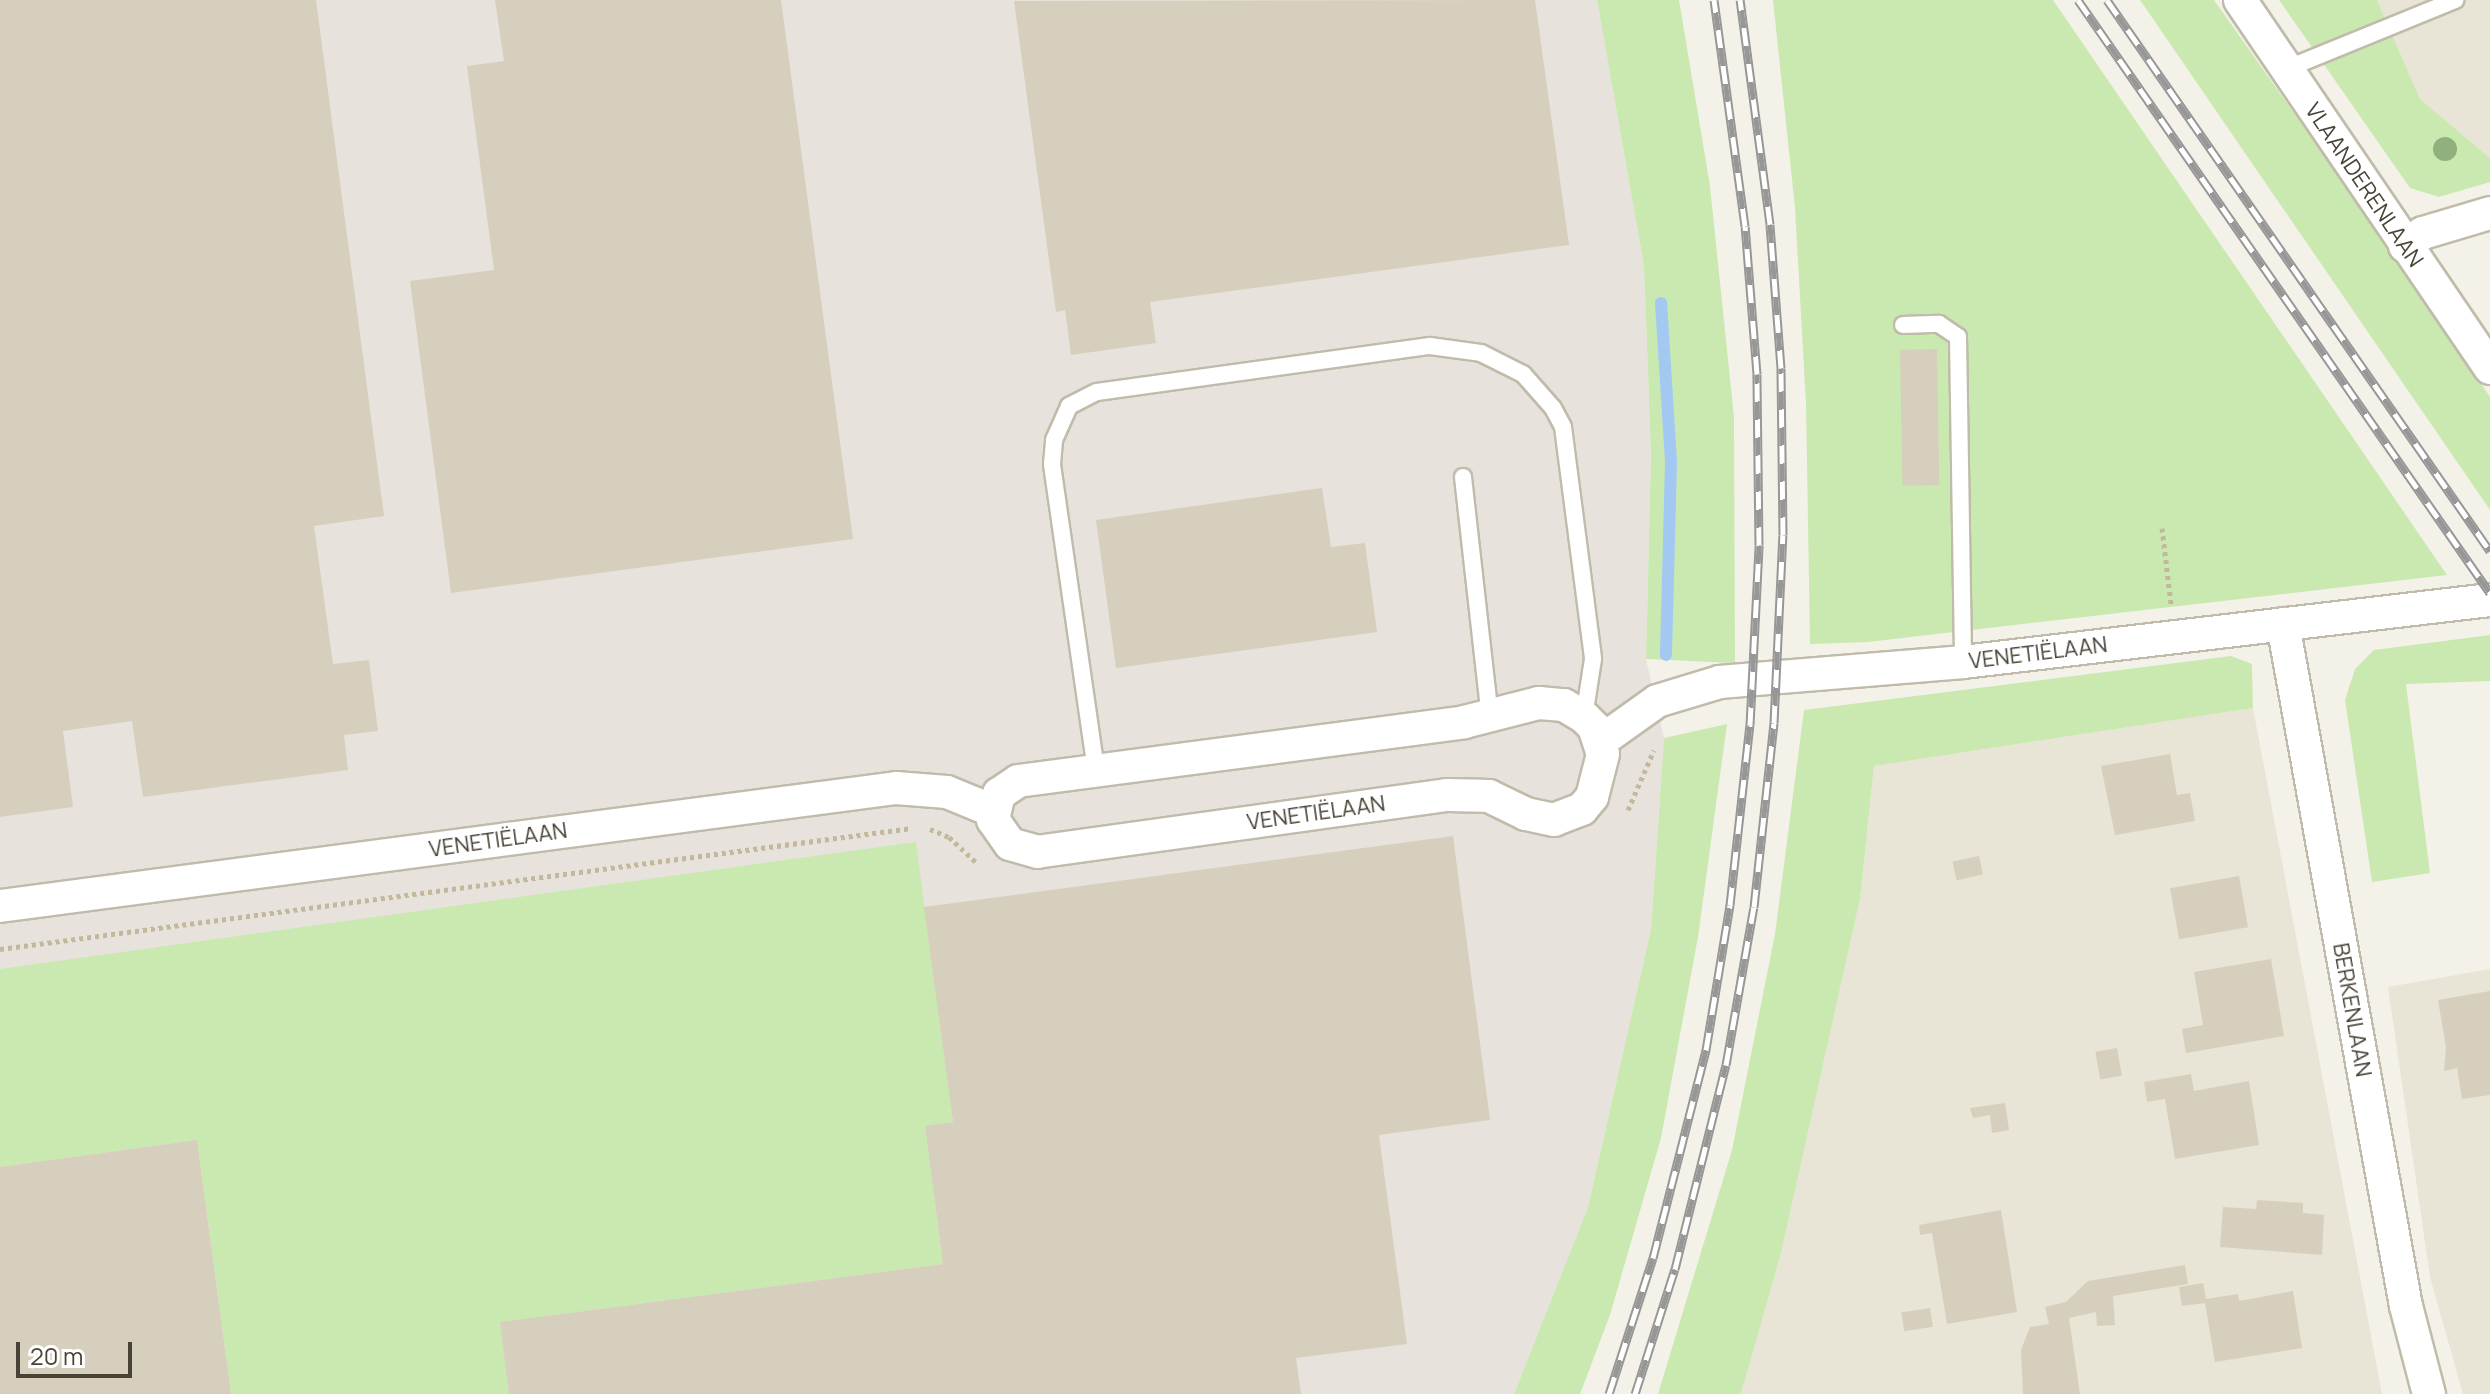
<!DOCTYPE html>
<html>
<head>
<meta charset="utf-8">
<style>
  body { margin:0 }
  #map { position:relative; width:2490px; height:1394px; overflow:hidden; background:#f4f2e8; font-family:Manrope,sans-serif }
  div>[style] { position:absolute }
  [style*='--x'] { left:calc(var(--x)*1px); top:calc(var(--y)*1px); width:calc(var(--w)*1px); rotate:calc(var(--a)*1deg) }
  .residential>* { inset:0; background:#e8e4d6 }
  .industrial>* { inset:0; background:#e7e3dc }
  .green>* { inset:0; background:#c9e9b0 }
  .stream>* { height:12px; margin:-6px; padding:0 6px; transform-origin:6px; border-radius:6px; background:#a3c9f2 }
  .building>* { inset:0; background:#d6cfbd; transform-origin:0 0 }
  .path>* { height:5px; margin-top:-2.5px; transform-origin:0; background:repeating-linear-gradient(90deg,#c2b89b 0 4px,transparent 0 8px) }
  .roads { filter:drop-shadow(2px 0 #c0bbaa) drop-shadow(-2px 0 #c0bbaa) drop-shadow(0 2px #c0bbaa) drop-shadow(0 -2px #c0bbaa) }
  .lane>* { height:16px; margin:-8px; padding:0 8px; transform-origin:8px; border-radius:8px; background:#fff }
  .street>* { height:32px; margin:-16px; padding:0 16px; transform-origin:16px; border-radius:16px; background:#fff }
  .rail>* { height:9px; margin-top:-4.5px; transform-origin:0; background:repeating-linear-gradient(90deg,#fff 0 18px,#979797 0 36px); box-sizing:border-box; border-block:2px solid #979797 }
  .trees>* { width:24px; height:24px; margin:-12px; border-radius:50%; background:#90b17e }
  span { translate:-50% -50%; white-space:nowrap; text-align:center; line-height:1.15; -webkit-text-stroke:6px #fff; paint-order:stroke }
  .street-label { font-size:22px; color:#484336 }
  .scale { position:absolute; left:16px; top:1342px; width:116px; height:36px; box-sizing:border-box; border:4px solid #484336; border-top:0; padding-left:10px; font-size:24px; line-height:28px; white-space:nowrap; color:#484336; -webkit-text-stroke:6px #fff; paint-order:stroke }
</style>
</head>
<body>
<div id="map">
  <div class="residential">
    <i style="clip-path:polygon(2377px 0,2490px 0,2490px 158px,2420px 99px)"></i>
    <i style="clip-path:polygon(2253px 708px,2382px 1394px,1740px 1394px,1781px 1253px,1860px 899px,1874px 766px)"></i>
    <i style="clip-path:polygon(2490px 969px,2490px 1394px,2463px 1394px,2430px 1277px,2388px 987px)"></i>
  </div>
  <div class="industrial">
    <i style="clip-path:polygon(0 0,1597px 0,1644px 266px,1651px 455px,1646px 659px,1664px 738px,1651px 929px,1588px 1207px,1514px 1394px,0 1394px)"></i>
  </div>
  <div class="green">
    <i style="clip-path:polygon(1597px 0,1679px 0,1710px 186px,1734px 417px,1735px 663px,1646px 659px,1651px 455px,1644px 266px)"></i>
    <i style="clip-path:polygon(1773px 0,2053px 0,2447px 575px,1868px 642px,1810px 644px,1806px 404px,1795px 208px)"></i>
    <i style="clip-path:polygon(2140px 0,2214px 0,2395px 256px,2490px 397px,2490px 510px)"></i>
    <i style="clip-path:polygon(2279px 0,2377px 0,2420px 99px,2490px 158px,2490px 182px,2439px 197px,2410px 188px)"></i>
    <i style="clip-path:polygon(2490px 635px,2490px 681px,2406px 684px,2430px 873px,2372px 882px,2345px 700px,2355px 669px,2374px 650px)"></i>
    <i style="clip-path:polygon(2231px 656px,2252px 664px,2253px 708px,1874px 766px,1860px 899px,1781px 1253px,1744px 1383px,1740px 1394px,1658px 1394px,1732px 1150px,1775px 934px,1804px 710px)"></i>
    <i style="clip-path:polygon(1727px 724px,1698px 937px,1661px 1138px,1610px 1315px,1580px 1394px,1514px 1394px,1588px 1207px,1651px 929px,1664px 738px)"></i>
    <i style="clip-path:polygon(916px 842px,953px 1122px,925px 1126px,943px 1264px,500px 1322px,510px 1394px,231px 1394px,197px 1140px,0 1167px,0 969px)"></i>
  </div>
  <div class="stream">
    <i style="--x:1661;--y:303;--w:160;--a:86.4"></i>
    <i style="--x:1671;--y:463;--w:192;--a:91.5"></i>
  </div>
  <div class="building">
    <i style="clip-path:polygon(0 0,316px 0,384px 516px,314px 526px,333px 664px,369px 660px,378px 731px,344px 735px,348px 770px,143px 797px,132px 721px,63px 731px,73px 807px,0 817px)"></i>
    <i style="clip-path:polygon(495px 0,781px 0,853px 539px,451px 593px,410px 281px,494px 270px,467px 66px,504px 61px)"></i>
    <i style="clip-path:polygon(1535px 0,1569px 245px,1150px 302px,1156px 343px,1071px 355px,1065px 310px,1056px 312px,1014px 1px)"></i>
    <i style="left:1937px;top:349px;width:136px;height:37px;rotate:89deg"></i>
    <i style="clip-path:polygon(1322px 488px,1331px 547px,1365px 543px,1377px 632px,1116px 668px,1096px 520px)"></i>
    <i style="clip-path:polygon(2170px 754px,2177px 795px,2190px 793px,2195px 821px,2115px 835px,2101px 766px)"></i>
    <i style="clip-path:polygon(1453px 836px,1490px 1120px,1379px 1135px,1407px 1344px,1296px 1358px,1301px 1394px,509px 1394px,500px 1322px,943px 1264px,925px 1126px,953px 1122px,924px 907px)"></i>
    <i style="left:1979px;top:856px;width:19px;height:27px;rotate:78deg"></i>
    <i style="left:2239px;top:876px;width:52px;height:70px;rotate:80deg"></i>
    <i style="clip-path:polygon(2271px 959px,2284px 1036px,2186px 1053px,2182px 1029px,2203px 1025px,2194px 972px)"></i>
    <i style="clip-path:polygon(2490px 991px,2490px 1095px,2462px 1099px,2457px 1068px,2444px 1071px,2446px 1047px,2438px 1000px)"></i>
    <i style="left:2117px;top:1048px;width:28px;height:22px;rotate:80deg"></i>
    <i style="clip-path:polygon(2191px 1074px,2194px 1091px,2249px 1081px,2259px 1145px,2175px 1159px,2165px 1099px,2147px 1102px,2144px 1082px)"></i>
    <i style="clip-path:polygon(2005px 1103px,2009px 1130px,1992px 1133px,1990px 1115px,1973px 1118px,1970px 1108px)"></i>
    <i style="clip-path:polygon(197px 1140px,231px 1394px,0 1394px,0 1167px)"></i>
    <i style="clip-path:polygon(2257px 1200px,2303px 1203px,2303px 1213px,2324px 1215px,2322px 1255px,2220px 1247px,2223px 1207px,2256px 1209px)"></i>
    <i style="clip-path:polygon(2001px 1210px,2017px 1312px,1947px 1324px,1932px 1233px,1920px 1235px,1919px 1225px)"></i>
    <i style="clip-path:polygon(2185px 1265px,2188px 1284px,2113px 1296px,2115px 1325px,2097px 1326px,2096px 1312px,2069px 1318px,2080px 1394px,2023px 1394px,2021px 1350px,2030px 1327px,2049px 1324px,2045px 1307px,2066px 1302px,2088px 1281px)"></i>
    <i style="clip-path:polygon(2203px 1283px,2206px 1299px,2238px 1294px,2239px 1301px,2293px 1291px,2302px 1348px,2215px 1362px,2205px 1303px,2182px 1306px,2179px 1287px)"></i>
    <i style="left:1930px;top:1308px;width:19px;height:29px;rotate:81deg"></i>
  </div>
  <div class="path">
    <i style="--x:2162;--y:528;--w:77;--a:83.2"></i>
    <i style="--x:1628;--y:810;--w:65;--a:-66.6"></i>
    <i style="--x:930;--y:829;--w:21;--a:23"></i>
    <i style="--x:949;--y:837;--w:37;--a:43"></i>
    <i style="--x:0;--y:949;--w:920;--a:-7.56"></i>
  </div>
  <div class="roads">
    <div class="lane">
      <i style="--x:2286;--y:69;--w:183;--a:-22.2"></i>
      <i style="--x:1903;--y:325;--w:36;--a:-2"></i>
      <i style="--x:1939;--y:324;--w:23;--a:34"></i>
      <i style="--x:1958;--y:337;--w:325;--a:89.1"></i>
      <i style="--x:1463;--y:477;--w:242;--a:83.6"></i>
      <i style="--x:1096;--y:770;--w:309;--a:-98.2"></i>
      <i style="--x:1052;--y:464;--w:24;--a:-85"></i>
      <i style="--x:1054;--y:440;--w:37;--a:-66"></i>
      <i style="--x:1069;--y:406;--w:31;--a:-27"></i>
      <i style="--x:1097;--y:392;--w:336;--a:-7.9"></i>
      <i style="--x:1430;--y:346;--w:51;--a:7.8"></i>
      <i style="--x:1481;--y:353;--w:47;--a:26.6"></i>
      <i style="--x:1523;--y:374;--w:45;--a:48.6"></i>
      <i style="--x:1553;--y:408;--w:21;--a:62"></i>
      <i style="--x:1563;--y:427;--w:234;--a:82.6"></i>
      <i style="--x:1593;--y:659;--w:59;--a:98.8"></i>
    </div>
    <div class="street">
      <i style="--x:2240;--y:0;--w:445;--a:55.8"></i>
      <i style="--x:2405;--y:246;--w:22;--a:-36"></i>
      <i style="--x:2423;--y:233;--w:70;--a:-16.6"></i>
      <i style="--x:2283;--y:624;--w:693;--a:79.78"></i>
      <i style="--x:2406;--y:1306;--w:91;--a:75.4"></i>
      <i style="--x:1539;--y:703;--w:25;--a:5"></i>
      <i style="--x:1564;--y:705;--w:23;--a:31"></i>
      <i style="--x:1584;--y:717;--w:14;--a:45"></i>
      <i style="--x:1594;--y:727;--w:28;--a:72"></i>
      <i style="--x:1603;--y:754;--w:44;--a:104.3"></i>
      <i style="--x:1592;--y:797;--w:16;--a:130"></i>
      <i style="--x:1582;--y:809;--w:30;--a:159"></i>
      <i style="--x:1554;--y:820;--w:29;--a:-168"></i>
      <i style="--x:1526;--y:814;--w:41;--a:-154.1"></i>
      <i style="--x:1489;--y:796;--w:42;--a:-178.6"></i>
      <i style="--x:1447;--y:795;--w:413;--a:172.1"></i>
      <i style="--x:1038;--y:852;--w:29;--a:-164"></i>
      <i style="--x:1010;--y:844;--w:29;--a:-125"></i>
      <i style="--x:993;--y:820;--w:27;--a:-77"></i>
      <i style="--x:999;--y:794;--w:23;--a:-34"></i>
      <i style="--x:1018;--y:781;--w:450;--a:-7.5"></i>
      <i style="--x:1464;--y:722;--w:77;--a:-14.2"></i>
      <i style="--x:1601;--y:741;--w:69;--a:-35.5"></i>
      <i style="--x:1657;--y:701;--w:66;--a:-16.8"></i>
      <i style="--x:1720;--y:682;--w:244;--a:-4.7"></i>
      <i style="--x:1963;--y:662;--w:531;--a:-6.71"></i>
      <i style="--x:0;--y:906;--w:904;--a:-7.5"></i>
      <i style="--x:896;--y:788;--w:51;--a:4.5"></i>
      <i style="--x:947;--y:792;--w:50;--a:22.4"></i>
    </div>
  </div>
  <div class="rail">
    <i style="--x:2078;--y:0;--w:722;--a:55.21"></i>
    <i style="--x:2107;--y:0;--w:671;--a:55.2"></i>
    <i style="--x:1609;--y:1394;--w:143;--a:-72.1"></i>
    <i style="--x:1653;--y:1258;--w:215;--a:-75.7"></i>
    <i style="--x:1706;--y:1050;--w:147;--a:-80.6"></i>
    <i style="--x:1730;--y:905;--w:181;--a:-83.7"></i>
    <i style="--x:1750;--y:725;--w:180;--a:-87.1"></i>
    <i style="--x:1759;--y:545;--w:171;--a:-90.7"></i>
    <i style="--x:1757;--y:374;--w:148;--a:-94.6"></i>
    <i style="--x:1745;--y:226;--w:228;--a:-97.8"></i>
    <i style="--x:1635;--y:1394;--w:131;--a:-72.3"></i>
    <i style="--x:1675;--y:1269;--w:210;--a:-76"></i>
    <i style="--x:1726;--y:1065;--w:160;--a:-80"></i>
    <i style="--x:1754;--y:907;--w:185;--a:-83.8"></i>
    <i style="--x:1774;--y:723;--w:188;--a:-87.3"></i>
    <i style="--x:1783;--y:535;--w:167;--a:-90.7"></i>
    <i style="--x:1781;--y:368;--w:144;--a:-94.4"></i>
    <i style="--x:1770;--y:224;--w:226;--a:-97.6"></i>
  </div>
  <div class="trees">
    <i style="left:2445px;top:149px"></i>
  </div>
  <div class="street-label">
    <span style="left:2364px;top:185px;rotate:56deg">VLAANDERENLAAN</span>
    <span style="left:2038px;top:653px;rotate:-7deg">VENETIËLAAN</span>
    <span style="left:1316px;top:813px;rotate:-8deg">VENETIËLAAN</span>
    <span style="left:498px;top:840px;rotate:-8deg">VENETIËLAAN</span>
    <span style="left:2352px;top:1010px;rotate:80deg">BERKENLAAN</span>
  </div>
  <div class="scale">20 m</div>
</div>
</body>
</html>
